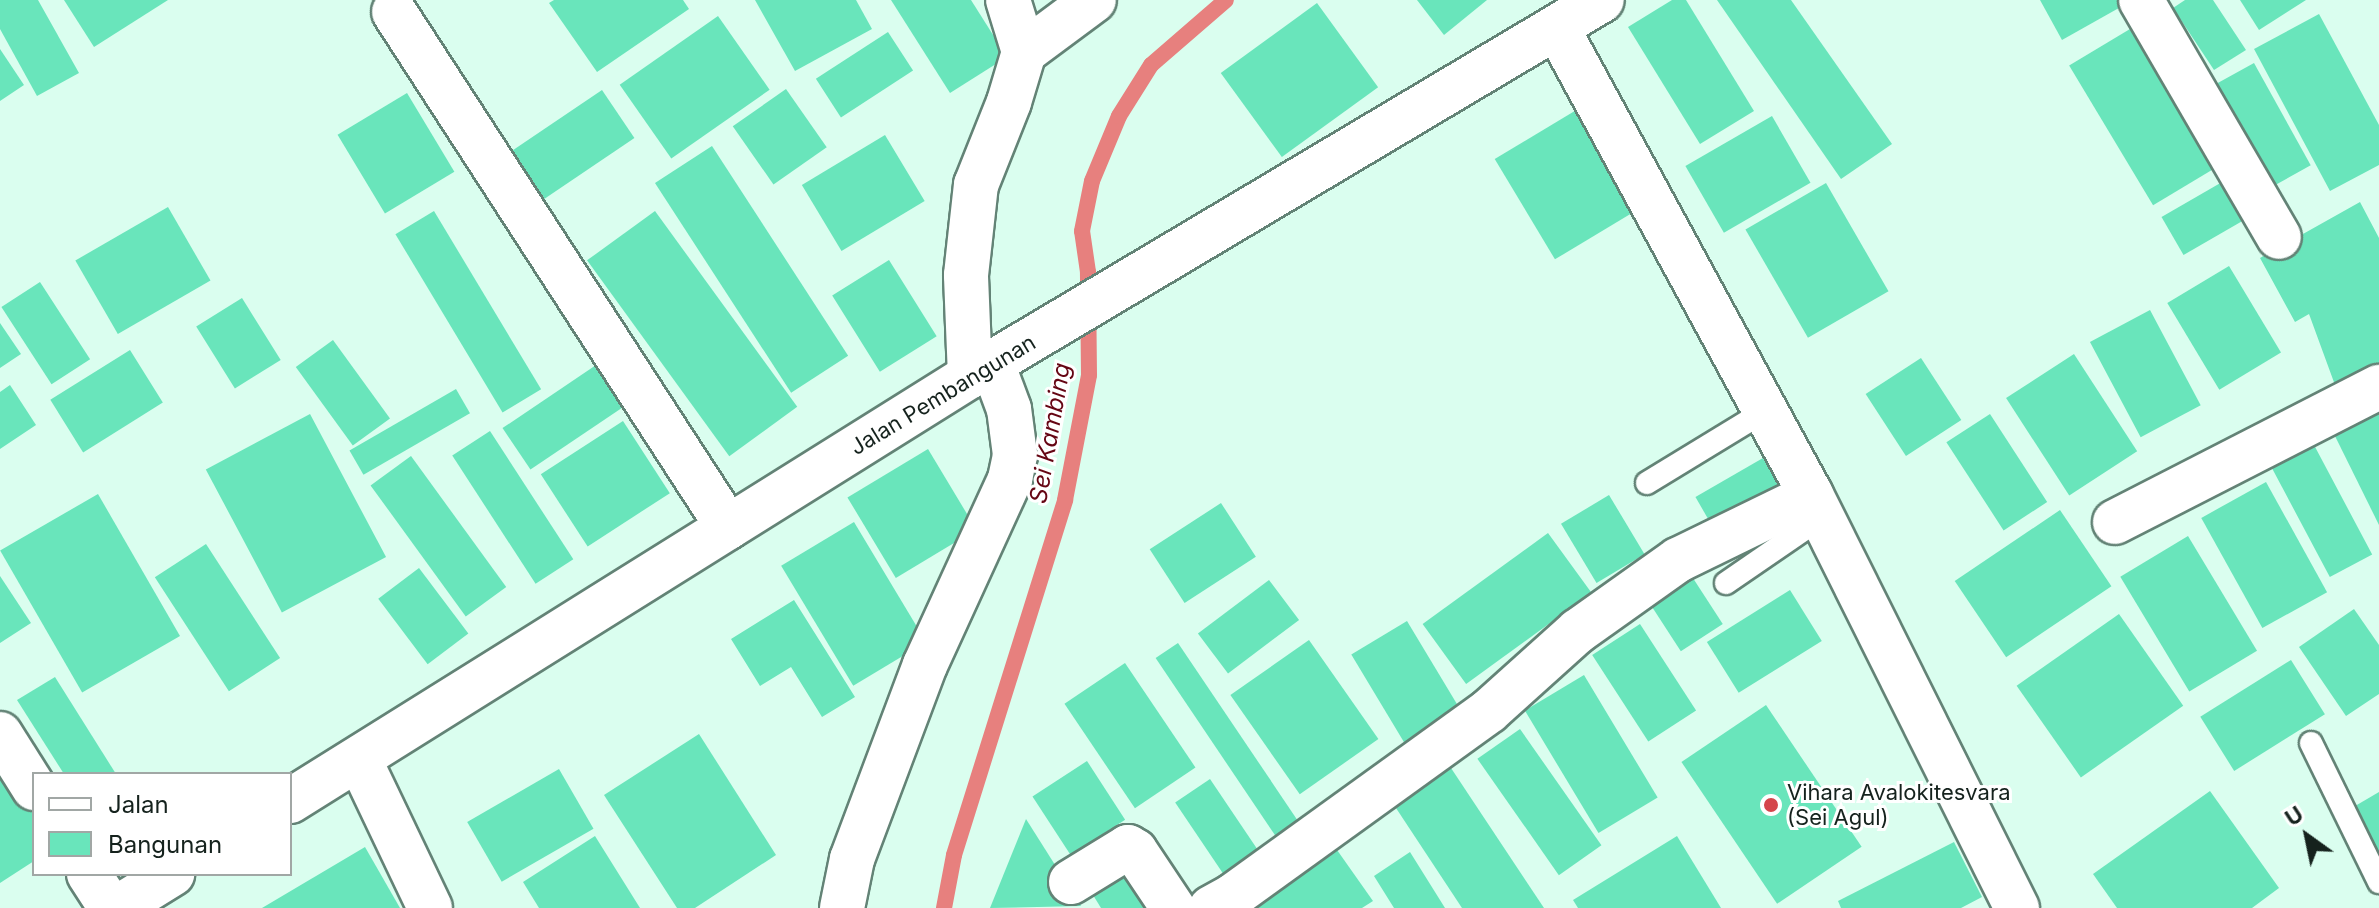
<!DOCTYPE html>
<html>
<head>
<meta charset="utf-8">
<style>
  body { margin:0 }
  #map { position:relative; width:2379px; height:908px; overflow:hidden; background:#dafeef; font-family:Inter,sans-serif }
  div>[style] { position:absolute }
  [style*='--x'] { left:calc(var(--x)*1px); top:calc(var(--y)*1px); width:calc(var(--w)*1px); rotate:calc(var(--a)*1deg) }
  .stream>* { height:16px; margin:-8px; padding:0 8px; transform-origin:8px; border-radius:8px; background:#e7807e }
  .building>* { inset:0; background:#69e5bb; transform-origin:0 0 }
  .roads { filter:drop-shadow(2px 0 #638376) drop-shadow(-2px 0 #638376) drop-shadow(0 2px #638376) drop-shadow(0 -2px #638376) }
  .service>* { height:22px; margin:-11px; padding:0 11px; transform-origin:11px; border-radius:11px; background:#fff }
  .minor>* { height:44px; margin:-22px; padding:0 22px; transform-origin:22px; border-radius:22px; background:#fff }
  .tertiary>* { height:44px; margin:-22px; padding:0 22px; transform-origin:22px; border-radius:22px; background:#fff }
  .dots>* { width:22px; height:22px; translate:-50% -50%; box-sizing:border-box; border:4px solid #fff; border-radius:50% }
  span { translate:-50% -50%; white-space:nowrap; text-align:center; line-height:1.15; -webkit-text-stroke:6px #fff; paint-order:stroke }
  .street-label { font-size:22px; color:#15221d }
  .poi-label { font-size:22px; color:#15221d }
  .left { translate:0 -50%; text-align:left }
  .water-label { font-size:24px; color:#650513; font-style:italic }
  .legend { position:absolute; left:32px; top:772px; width:260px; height:104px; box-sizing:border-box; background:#fff; border:2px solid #a1a7a5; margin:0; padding:10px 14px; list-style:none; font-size:24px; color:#15221d }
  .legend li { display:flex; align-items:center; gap:16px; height:40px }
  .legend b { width:40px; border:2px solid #a1a7a5 }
  .north { position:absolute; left:2267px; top:796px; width:80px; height:80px; -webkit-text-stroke:6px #fff; paint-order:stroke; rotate:327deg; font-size:22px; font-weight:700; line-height:32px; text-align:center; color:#15221d }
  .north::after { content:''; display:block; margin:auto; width:28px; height:36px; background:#15221d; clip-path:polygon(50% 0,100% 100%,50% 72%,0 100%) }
</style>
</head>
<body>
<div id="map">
  <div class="stream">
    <i style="--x:944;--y:908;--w:54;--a:-79.3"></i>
    <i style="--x:954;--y:855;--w:372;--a:-72.6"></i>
    <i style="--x:1065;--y:500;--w:127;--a:-79.1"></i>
    <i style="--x:1089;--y:375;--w:103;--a:-90.6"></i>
    <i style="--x:1088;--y:272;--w:41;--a:-98.3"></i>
    <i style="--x:1082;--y:231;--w:51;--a:-78.7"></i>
    <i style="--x:1092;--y:181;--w:70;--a:-67.4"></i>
    <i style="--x:1119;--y:116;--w:60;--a:-57.9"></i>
    <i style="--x:1151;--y:65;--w:99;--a:-40.9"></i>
  </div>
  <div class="building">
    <i style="clip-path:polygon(0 0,38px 0,79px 73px,37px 96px,0 29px)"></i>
    <i style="clip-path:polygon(64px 0,168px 0,94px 47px)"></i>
    <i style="clip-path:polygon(554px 0,683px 0,689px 9px,597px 72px,549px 3px)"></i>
    <i style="clip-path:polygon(755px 0,856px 0,872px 29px,795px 71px)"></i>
    <i style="clip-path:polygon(891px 0,971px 0,1007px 57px,950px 93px)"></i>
    <i style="clip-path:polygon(1417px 0,1487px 0,1444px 35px)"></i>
    <i style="clip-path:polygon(1672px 0,1686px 0,1754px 111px,1700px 144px,1628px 27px)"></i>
    <i style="clip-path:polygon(1717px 0,1791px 0,1892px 144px,1841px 179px)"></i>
    <i style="clip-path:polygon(2040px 0,2124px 0,2126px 4px,2062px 40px)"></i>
    <i style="clip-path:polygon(2185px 0,2213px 0,2246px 50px,2214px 70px,2173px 8px)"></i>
    <i style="clip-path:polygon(2240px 0,2306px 0,2259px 30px)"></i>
    <i style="left:1317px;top:3px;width:104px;height:119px;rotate:54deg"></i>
    <i style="clip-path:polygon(2319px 14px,2379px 125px,2379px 165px,2330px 191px,2254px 49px)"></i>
    <i style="left:718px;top:16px;width:90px;height:120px;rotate:55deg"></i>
    <i style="left:2130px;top:29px;width:163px;height:71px;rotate:59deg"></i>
    <i style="left:888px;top:32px;width:46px;height:86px;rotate:57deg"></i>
    <i style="clip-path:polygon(0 49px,24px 85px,0 101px)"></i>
    <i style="left:2254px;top:63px;width:117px;height:58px;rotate:61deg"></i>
    <i style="left:786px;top:89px;width:71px;height:65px;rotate:55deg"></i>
    <i style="left:602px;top:90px;width:58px;height:120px;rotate:56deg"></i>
    <i style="left:407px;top:93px;width:92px;height:81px;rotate:59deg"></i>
    <i style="left:1583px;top:106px;width:117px;height:103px;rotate:59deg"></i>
    <i style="left:1772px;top:116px;width:77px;height:100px;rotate:60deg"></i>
    <i style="left:885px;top:135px;width:77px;height:97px;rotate:59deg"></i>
    <i style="left:712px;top:146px;width:250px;height:68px;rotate:57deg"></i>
    <i style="left:2236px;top:174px;width:44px;height:86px;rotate:60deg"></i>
    <i style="left:1826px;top:183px;width:125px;height:93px;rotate:60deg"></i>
    <i style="clip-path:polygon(2360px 202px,2379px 238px,2379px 369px,2335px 385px,2309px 314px,2295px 322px,2260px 258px)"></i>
    <i style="left:168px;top:207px;width:85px;height:107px;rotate:60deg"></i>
    <i style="left:434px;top:211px;width:208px;height:45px;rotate:59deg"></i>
    <i style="left:655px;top:211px;width:242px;height:84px;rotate:54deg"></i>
    <i style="left:889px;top:260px;width:90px;height:67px;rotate:58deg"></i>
    <i style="left:2229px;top:266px;width:101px;height:72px;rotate:59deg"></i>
    <i style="left:40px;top:282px;width:92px;height:46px;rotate:57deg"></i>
    <i style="left:242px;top:298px;width:73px;height:54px;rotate:58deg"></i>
    <i style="left:2150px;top:310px;width:108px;height:68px;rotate:62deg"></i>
    <i style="clip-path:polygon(0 323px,21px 354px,0 368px)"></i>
    <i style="left:333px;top:340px;width:97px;height:46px;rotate:54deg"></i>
    <i style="left:130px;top:350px;width:62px;height:94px;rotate:58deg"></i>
    <i style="left:2074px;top:354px;width:116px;height:81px;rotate:57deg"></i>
    <i style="left:1921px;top:358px;width:74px;height:66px;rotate:57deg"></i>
    <i style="left:602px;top:361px;width:50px;height:120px;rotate:56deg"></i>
    <i style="clip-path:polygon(10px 385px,36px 425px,0 449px,0 392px)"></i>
    <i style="left:456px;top:389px;width:28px;height:123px;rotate:60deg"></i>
    <i style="clip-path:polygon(2379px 406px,2379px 525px,2332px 430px)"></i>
    <i style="left:310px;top:414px;width:162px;height:118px;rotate:62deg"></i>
    <i style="left:1990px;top:414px;width:105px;height:52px;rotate:57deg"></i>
    <i style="left:623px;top:421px;width:86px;height:98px;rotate:57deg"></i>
    <i style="left:490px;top:431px;width:153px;height:45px;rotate:57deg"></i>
    <i style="left:2314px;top:445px;width:124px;height:48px;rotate:62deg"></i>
    <i style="left:928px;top:449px;width:94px;height:94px;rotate:59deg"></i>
    <i style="left:411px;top:456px;width:162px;height:50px;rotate:54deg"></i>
    <i style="left:1763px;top:458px;width:34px;height:78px;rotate:60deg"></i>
    <i style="left:2266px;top:482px;width:126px;height:74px;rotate:61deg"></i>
    <i style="left:98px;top:494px;width:164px;height:113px;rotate:60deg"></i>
    <i style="left:1609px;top:495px;width:69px;height:56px;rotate:59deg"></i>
    <i style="left:1221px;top:503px;width:64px;height:85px;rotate:57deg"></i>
    <i style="left:2060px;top:510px;width:92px;height:127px;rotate:56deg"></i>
    <i style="left:854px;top:522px;width:140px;height:85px;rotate:59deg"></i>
    <i style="left:1548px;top:533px;width:74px;height:155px;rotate:54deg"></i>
    <i style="left:2188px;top:536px;width:134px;height:79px;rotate:59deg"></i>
    <i style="left:206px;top:544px;width:136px;height:61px;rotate:57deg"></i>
    <i style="left:419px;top:568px;width:82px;height:51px;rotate:53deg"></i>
    <i style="left:1689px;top:572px;width:62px;height:50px;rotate:57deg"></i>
    <i style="clip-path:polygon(0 576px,31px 623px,0 643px)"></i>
    <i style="left:1269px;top:580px;width:50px;height:89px;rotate:53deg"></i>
    <i style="left:1790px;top:590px;width:60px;height:98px;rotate:58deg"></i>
    <i style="clip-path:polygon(794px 600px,855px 697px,822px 717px,791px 667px,760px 686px,731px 639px)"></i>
    <i style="clip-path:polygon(2354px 609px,2379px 645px,2379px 694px,2346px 716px,2299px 647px)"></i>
    <i style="left:2119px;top:614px;width:112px;height:125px;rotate:55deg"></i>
    <i style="left:1407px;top:621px;width:113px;height:65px;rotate:59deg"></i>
    <i style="left:1640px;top:624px;width:103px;height:57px;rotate:57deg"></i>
    <i style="left:1309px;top:640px;width:121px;height:96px;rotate:55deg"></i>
    <i style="left:1178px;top:643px;width:223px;height:27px;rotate:56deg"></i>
    <i style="left:2291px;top:660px;width:64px;height:107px;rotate:58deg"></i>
    <i style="left:1125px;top:663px;width:126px;height:73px;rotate:56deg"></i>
    <i style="left:1584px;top:675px;width:143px;height:69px;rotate:59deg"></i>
    <i style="clip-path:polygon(55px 677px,116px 774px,64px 774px,17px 700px)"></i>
    <i style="left:1766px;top:705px;width:171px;height:102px;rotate:56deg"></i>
    <i style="left:1520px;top:729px;width:142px;height:52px;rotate:55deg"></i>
    <i style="clip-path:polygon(699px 734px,776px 855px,695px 908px,677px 908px,604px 795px)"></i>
    <i style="clip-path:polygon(0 744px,34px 797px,34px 861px,0 883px)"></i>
    <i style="left:1087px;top:761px;width:70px;height:65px;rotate:57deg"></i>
    <i style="clip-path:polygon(1451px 768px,1544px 908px,1462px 908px,1394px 805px)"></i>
    <i style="left:559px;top:769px;width:69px;height:106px;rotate:60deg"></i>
    <i style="left:1210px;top:779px;width:94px;height:42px;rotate:56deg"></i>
    <i style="clip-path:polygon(2210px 791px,2279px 888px,2252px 908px,2117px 908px,2093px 874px)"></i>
    <i style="clip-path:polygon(2379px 792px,2379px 857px,2350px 809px)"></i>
    <i style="clip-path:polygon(1026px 819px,1081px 906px,990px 908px)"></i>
    <i style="clip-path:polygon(595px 836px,640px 908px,539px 908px,523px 882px)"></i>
    <i style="clip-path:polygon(1677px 836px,1721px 908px,1578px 908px,1573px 900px)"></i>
    <i style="clip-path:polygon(1330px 840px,1373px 901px,1362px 908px,1235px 908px)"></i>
    <i style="clip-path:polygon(1954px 842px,1982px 897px,1961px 908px,1841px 908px,1838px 901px)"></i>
    <i style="clip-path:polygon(365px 847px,400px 908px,262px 908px)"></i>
    <i style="clip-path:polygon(1410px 852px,1445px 908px,1394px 908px,1374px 876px)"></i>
    <i style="clip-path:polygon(1132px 855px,1164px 908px,1101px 908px,1085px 882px)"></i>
  </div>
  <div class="roads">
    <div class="service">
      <i style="--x:1647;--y:483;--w:138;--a:-31.4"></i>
      <i style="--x:1726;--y:583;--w:116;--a:-34.5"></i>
      <i style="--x:2311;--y:743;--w:155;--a:63.9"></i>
    </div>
    <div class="minor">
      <i style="--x:2141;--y:0;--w:274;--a:59.8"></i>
      <i style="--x:394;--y:12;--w:614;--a:57.03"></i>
      <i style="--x:1557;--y:28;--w:532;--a:61.46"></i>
      <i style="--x:1811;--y:495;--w:462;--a:63.5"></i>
      <i style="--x:1024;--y:52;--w:87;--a:-36.6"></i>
      <i style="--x:970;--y:376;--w:101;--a:-92.3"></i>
      <i style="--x:966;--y:275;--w:91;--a:-83.7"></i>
      <i style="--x:976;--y:185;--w:89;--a:-68.3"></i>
      <i style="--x:1009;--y:102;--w:52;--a:-73.3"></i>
      <i style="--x:1024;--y:52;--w:54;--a:-107.1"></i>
      <i style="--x:2115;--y:522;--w:297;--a:-27.1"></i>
      <i style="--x:0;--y:734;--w:64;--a:57.8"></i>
      <i style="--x:359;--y:759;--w:165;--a:64.5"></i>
      <i style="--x:89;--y:874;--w:40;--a:57.1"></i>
      <i style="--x:1071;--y:882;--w:67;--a:-31.6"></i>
      <i style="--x:1128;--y:847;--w:8;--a:30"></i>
      <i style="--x:1135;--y:851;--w:69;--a:56.3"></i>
      <i style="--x:842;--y:908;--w:50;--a:-78.5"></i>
      <i style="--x:852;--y:859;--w:207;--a:-69.4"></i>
      <i style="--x:925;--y:665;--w:205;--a:-65.4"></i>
      <i style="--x:1010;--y:479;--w:25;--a:-78"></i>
      <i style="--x:1015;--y:455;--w:46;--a:-97.4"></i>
      <i style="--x:1009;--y:409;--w:49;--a:-110.3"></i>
      <i style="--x:1211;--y:908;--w:26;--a:-29"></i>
      <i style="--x:1234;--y:895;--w:314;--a:-35.8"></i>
      <i style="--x:1489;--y:711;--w:120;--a:-42"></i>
      <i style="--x:1578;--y:631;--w:123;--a:-35.4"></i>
      <i style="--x:1678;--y:560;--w:148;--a:-26"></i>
    </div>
    <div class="tertiary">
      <i style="--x:290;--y:801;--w:802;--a:-32.01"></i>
      <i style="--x:970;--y:376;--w:735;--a:-30.75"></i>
      <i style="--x:117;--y:908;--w:65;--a:-31.7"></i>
    </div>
  </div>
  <div class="dots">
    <i style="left:1771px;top:805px;background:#d5454b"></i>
  </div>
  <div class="street-label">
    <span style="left:943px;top:395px;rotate:-31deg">Jalan Pembangunan</span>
  </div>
  <div class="poi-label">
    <span class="left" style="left:1787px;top:805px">Vihara Avalokitesvara<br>(Sei Agul)</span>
  </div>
  <div class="water-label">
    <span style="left:1050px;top:433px;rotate:-80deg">Sei Kambing</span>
  </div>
  <ul class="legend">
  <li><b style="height:10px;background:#fff"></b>Jalan</li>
  <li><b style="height:22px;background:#69e5bb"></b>Bangunan</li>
  </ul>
  <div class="north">U</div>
</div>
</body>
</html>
